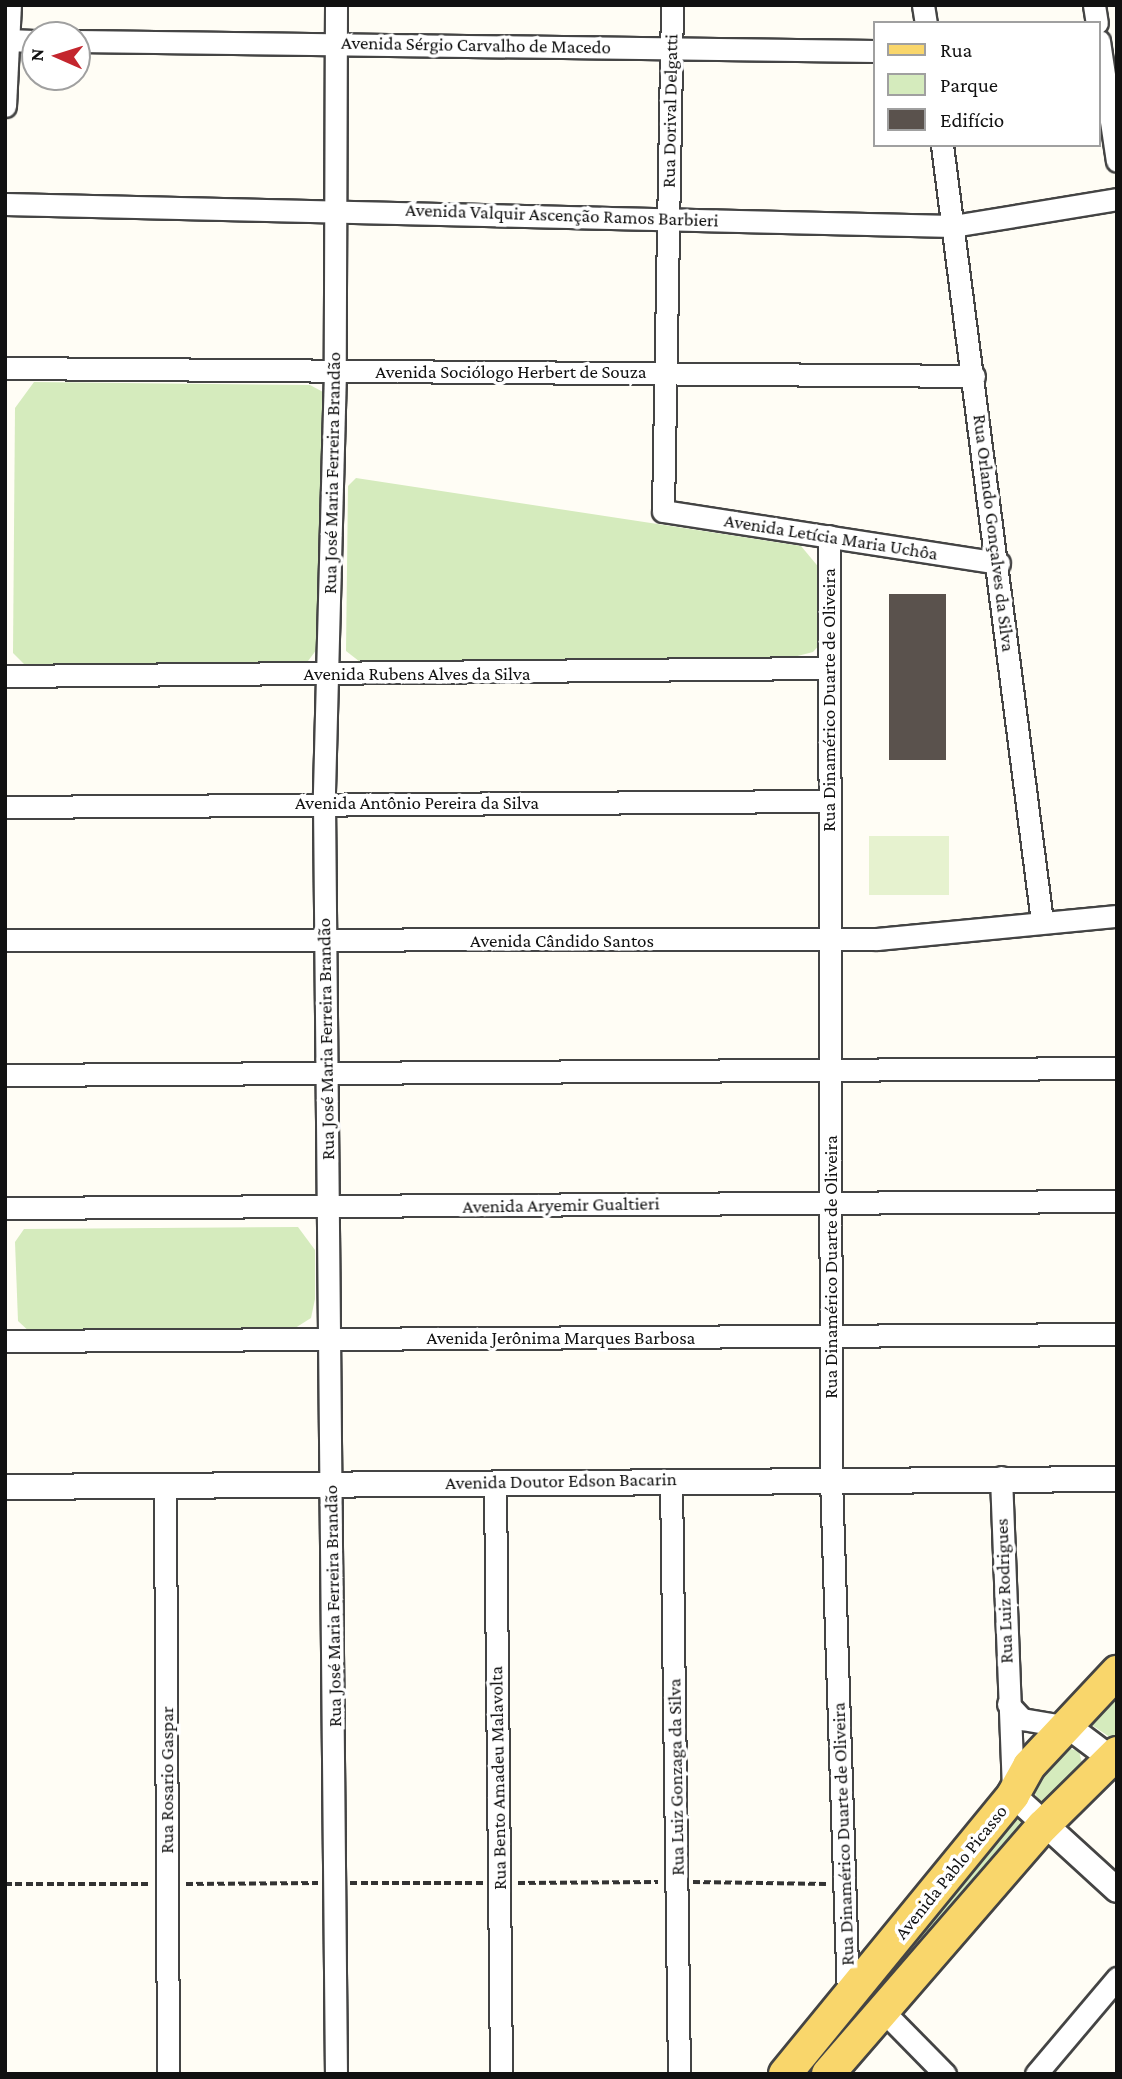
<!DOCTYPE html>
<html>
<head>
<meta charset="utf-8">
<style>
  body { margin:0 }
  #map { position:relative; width:1122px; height:2079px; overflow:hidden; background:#fffdf5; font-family:"Crimson Pro",serif }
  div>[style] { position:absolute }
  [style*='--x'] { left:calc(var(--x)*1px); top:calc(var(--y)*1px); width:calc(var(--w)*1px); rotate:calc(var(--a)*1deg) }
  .green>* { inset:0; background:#d5ebbd }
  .pitch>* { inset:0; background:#e6f2cf; transform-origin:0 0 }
  .building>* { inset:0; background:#5a524d; transform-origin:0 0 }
  .path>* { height:3.5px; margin-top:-1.75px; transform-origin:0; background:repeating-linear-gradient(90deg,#333 0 7px,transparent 0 10.5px) }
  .roads { filter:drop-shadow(2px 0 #444) drop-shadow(-2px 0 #444) drop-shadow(0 2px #444) drop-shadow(0 -2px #444) }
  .minor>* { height:21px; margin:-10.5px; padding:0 10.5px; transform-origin:10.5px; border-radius:10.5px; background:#fff }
  .tertiary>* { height:24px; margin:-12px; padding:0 12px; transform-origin:12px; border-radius:12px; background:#fff }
  .primary>* { height:32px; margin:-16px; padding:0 16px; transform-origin:16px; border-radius:16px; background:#f9d66b }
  span { translate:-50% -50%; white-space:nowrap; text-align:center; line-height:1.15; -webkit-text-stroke:7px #fff; paint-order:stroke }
  .street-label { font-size:19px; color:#111 }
  .frame { position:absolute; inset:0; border:7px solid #111; pointer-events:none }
  .legend { position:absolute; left:873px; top:21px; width:228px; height:126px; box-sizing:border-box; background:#fff; border:2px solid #a0a0a0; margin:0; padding:9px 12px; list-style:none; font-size:21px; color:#111 }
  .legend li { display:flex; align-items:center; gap:14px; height:35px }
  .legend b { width:35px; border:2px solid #a0a0a0 }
  .north { position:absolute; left:21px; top:21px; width:70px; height:70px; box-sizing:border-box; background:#fff; border:2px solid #a0a0a0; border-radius:50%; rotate:273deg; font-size:19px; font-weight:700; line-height:28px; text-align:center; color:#111 }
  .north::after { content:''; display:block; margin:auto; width:24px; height:32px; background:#c4262e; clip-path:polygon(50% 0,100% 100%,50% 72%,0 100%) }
</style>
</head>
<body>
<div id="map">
  <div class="green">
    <i style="clip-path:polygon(34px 382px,310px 385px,323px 392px,320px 645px,308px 661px,27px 667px,13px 653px,15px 408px)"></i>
    <i style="clip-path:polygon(356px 478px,801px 546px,821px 570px,822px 642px,813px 652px,782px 660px,364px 665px,346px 651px,348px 486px)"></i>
    <i style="clip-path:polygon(298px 1227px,315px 1250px,315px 1299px,311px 1318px,292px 1330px,33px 1335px,18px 1321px,15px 1242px,24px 1229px)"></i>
    <i style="clip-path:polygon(1117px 1690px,1115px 1736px,1111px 1738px,1086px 1721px)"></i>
    <i style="clip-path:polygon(1063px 1747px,1079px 1751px,1084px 1771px,1058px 1800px,1040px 1801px,1033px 1791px,1035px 1778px)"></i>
    <i style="clip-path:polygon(1017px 1806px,1032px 1823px,816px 2074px,798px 2074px)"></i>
  </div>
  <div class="pitch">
    <i style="left:869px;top:836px;width:80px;height:59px"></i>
  </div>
  <div class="building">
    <i style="left:946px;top:594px;width:166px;height:57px;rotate:90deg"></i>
  </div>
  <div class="path">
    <i style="--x:693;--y:1882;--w:133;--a:0.9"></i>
    <i style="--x:350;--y:1883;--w:133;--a:0"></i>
    <i style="--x:518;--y:1883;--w:140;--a:-0.4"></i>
    <i style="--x:5;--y:1884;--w:145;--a:0"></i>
    <i style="--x:186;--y:1884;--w:132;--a:-0.4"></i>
  </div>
  <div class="roads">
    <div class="minor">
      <i style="--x:336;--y:5;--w:366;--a:90.2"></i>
      <i style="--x:335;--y:371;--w:432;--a:91.5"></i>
      <i style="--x:324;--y:803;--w:1271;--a:89.46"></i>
      <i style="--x:672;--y:5;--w:506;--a:91.02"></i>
      <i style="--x:663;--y:511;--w:340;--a:8.8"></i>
      <i style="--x:923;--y:5;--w:18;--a:81"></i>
      <i style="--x:1094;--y:5;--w:18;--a:81"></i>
      <i style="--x:5;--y:40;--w:30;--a:2"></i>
      <i style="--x:77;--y:41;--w:798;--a:0.72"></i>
      <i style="--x:1099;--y:41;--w:121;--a:81.5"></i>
      <i style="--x:5;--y:106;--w:101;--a:-87.2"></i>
      <i style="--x:942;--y:145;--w:782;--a:82.66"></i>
      <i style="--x:5;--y:204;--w:948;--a:1.33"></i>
      <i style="--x:953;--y:226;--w:166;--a:-9.3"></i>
      <i style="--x:5;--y:368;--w:969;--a:0.47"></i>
      <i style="--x:829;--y:536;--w:943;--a:89.88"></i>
      <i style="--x:831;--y:1479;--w:519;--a:88.12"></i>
      <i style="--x:5;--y:676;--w:823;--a:-0.56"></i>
      <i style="--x:5;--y:807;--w:824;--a:-0.42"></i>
      <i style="--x:5;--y:940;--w:872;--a:-0.07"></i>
      <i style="--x:877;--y:939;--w:241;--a:-5.5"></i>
      <i style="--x:5;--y:1075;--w:1112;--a:-0.36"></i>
      <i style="--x:5;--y:1208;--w:1112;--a:-0.36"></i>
      <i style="--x:5;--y:1341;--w:1112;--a:-0.36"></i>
      <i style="--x:1001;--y:1477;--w:316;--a:87.8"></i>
      <i style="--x:671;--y:1480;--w:594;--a:89.23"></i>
      <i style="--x:495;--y:1482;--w:592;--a:89.42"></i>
      <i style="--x:165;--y:1485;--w:589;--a:89.71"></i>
      <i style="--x:1008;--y:1704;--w:21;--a:47"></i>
      <i style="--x:1022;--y:1719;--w:48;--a:9.7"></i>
      <i style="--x:882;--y:2010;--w:90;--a:45.5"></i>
      <i style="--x:1036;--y:2074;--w:126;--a:-49.8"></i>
    </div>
    <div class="tertiary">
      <i style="--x:5;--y:1487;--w:1112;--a:-0.41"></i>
      <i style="--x:1069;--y:1727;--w:60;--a:36.9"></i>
      <i style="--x:1013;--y:1795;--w:141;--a:42.4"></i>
    </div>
    <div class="primary">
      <i style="--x:785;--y:2074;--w:360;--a:-50.7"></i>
      <i style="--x:1013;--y:1795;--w:33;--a:-61"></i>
      <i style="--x:1029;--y:1766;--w:129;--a:-46.9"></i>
      <i style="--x:828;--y:2074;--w:328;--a:-49.1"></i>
      <i style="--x:1043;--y:1826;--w:104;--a:-44.6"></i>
    </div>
  </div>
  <div class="street-label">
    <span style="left:476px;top:45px;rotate:1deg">Avenida Sérgio Carvalho de Macedo</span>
    <span style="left:670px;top:111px;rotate:-89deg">Rua Dorival Delgatti</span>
    <span style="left:562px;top:215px;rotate:2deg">Avenida Valquir Ascenção Ramos Barbieri</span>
    <span style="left:511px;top:372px">Avenida Sociólogo Herbert de Souza</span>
    <span style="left:332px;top:473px;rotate:-89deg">Rua José Maria Ferreira Brandão</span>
    <span style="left:994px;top:533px;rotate:83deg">Rua Orlando Gonçalves da Silva</span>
    <span style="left:831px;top:537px;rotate:9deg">Avenida Letícia Maria Uchôa</span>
    <span style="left:417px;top:674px">Avenida Rubens Alves da Silva</span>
    <span style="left:829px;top:700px;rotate:-90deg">Rua Dinamérico Duarte de Oliveira</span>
    <span style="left:417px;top:803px">Avenida Antônio Pereira da Silva</span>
    <span style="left:562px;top:941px">Avenida Cândido Santos</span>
    <span style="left:326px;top:1039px;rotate:-91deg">Rua José Maria Ferreira Brandão</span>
    <span style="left:561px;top:1205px;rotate:-1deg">Avenida Aryemir Gualtieri</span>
    <span style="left:831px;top:1267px;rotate:-90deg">Rua Dinamérico Duarte de Oliveira</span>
    <span style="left:561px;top:1338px">Avenida Jerônima Marques Barbosa</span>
    <span style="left:561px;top:1481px;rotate:-1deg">Avenida Doutor Edson Bacarin</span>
    <span style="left:1004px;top:1591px;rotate:-92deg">Rua Luiz Rodrigues</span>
    <span style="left:333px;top:1606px;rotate:-91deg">Rua José Maria Ferreira Brandão</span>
    <span style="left:676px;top:1777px;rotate:-91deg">Rua Luiz Gonzaga da Silva</span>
    <span style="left:498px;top:1778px;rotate:-91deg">Rua Bento Amadeu Malavolta</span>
    <span style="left:167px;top:1780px;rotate:-90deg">Rua Rosario Gaspar</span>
    <span style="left:843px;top:1834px;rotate:-92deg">Rua Dinamérico Duarte de Oliveira</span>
    <span style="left:951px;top:1872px;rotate:-51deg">Avenida Pablo Picasso</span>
  </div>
  <div class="frame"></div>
  <ul class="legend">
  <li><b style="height:9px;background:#f9d66b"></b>Rua</li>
  <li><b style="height:19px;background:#d5ebbd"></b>Parque</li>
  <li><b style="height:19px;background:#5a524d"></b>Edifício</li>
  </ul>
  <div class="north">N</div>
</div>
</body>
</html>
